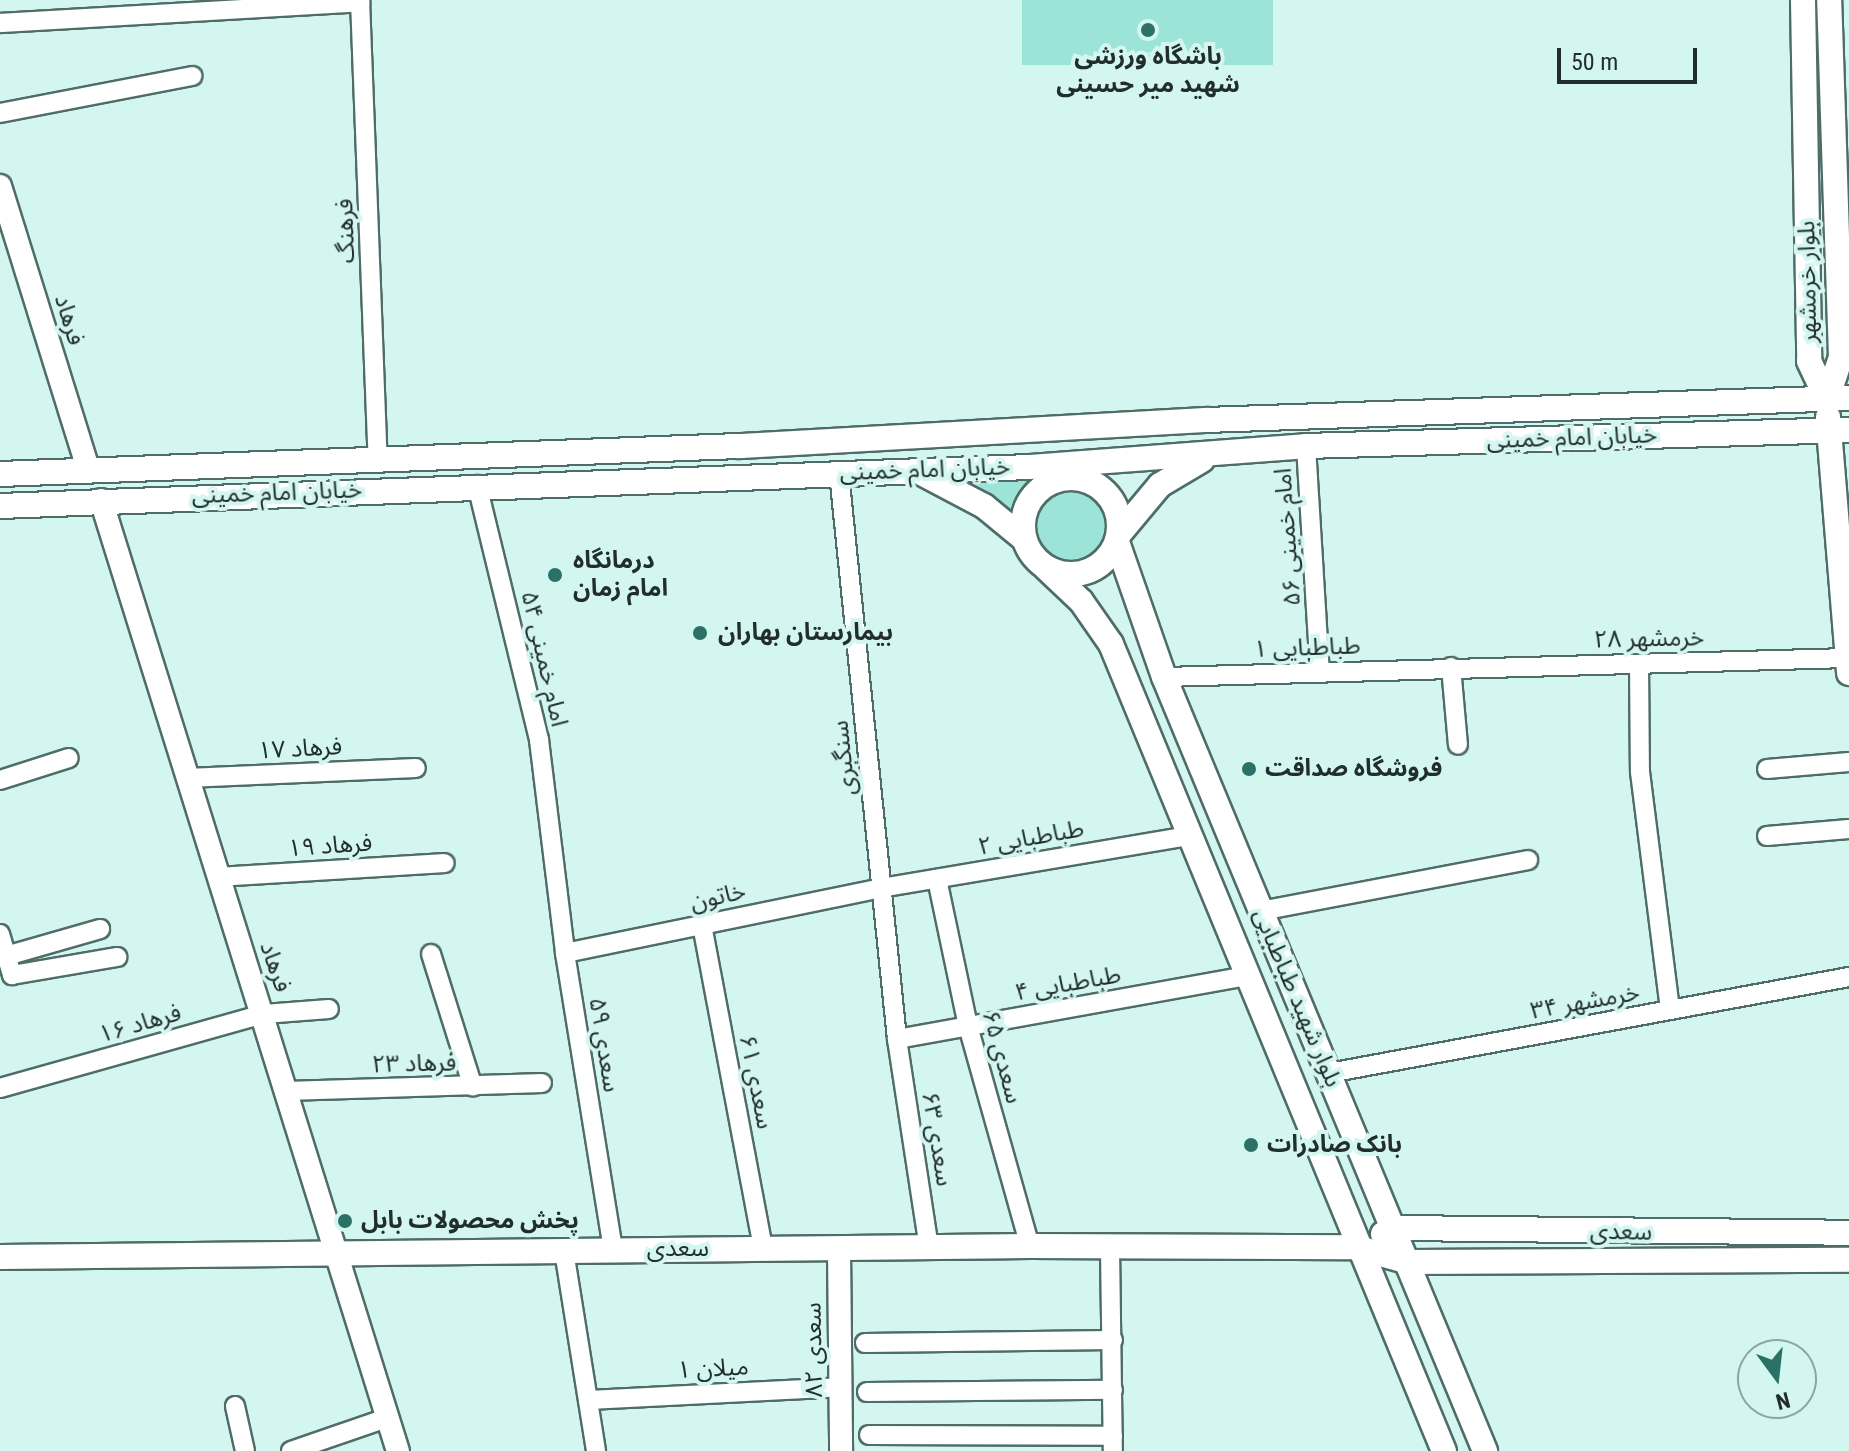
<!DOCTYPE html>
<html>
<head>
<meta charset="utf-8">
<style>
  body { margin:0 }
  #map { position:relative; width:1849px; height:1451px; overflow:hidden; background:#d4f6f0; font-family:"Roboto Condensed","Noto Sans Arabic",sans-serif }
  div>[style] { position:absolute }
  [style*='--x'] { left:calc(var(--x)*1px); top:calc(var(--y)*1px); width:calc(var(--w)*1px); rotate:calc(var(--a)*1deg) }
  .green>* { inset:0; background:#9de4d8; transform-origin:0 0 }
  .round { border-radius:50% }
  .roads { filter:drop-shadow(2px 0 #4f6d68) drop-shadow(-2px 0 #4f6d68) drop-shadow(0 2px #4f6d68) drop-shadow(0 -2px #4f6d68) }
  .minor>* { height:18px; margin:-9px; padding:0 9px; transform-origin:9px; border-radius:9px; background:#fff }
  .tertiary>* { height:22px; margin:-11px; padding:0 11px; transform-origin:11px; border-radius:11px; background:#fff }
  .secondary>* { height:24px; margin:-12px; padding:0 12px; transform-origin:12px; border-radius:12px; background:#fff }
  .secondary>.ring { margin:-12px; padding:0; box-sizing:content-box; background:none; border:24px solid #fff; border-radius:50% }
  .dots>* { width:22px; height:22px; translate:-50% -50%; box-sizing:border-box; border:4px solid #d4f6f0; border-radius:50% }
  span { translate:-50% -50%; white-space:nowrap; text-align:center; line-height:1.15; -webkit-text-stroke:8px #d4f6f0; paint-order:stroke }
  .poi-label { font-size:24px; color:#212e2c; font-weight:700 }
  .left { translate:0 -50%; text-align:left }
  .street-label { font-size:24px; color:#212e2c }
  .north { position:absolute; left:1737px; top:1339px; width:80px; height:80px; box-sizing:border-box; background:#d4f6f0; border:2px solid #8ca6a2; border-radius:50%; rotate:165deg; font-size:22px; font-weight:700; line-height:32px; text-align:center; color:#212e2c }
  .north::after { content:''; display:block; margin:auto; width:28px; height:36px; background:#2b7168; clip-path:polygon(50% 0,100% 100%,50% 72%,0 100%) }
  .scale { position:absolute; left:1557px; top:48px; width:140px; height:36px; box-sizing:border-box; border:4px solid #212e2c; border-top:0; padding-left:10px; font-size:24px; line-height:28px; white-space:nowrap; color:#212e2c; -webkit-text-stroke:6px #d4f6f0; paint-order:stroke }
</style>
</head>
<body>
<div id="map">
  <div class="green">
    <i style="left:1022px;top:0;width:251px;height:65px"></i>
    <i style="clip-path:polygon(990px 473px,1030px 480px,1017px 494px,1009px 519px,960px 477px)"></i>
    <i class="round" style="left:1035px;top:489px;width:72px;height:72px"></i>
  </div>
  <div class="roads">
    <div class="minor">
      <i style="--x:360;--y:0;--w:460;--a:87.8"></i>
      <i style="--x:0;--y:23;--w:361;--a:-3.3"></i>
      <i style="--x:0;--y:113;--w:196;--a:-10.9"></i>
      <i style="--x:1306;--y:446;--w:226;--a:86.5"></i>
      <i style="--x:839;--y:473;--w:569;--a:84.15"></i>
      <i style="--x:897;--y:1039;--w:210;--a:81.3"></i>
      <i style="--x:477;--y:485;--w:262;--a:76.3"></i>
      <i style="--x:539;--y:740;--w:215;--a:83"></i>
      <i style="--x:565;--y:953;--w:301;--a:80.8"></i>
      <i style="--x:1639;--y:664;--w:108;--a:89.5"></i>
      <i style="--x:1640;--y:772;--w:240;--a:82.8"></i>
      <i style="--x:1451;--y:667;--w:78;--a:84.9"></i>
      <i style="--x:1164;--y:677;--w:684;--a:-1.59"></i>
      <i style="--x:1767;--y:769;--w:82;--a:-4.9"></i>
      <i style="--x:187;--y:778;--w:229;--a:-2.5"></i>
      <i style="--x:0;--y:780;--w:72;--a:-17.7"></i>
      <i style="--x:1767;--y:836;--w:82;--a:-4.9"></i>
      <i style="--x:218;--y:877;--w:227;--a:-3.5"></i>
      <i style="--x:937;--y:879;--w:150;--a:78.1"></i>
      <i style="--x:968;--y:1026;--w:229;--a:74.3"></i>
      <i style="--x:1261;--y:911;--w:272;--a:-10.8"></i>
      <i style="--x:702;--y:925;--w:330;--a:79.3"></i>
      <i style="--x:0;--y:934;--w:43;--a:73.7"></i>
      <i style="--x:12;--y:975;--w:107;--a:-9.7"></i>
      <i style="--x:565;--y:953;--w:323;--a:-11.6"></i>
      <i style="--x:881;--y:888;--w:311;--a:-9.6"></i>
      <i style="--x:431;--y:954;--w:139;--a:72.5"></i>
      <i style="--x:6;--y:956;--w:98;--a:-16"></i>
      <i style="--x:897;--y:1039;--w:357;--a:-10.2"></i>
      <i style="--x:1329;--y:1073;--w:529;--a:-10.46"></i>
      <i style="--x:0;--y:1088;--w:274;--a:-15.7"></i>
      <i style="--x:264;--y:1014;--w:65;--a:-4.4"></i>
      <i style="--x:287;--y:1091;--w:255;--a:-1.8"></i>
      <i style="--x:1110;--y:1248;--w:203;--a:89.2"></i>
      <i style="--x:564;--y:1251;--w:203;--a:80.9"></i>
      <i style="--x:865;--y:1343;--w:248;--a:-0.7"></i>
      <i style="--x:867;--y:1392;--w:246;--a:-0.5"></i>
      <i style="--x:588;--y:1400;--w:253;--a:-2.9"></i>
      <i style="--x:235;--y:1406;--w:46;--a:77.5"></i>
      <i style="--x:869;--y:1435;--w:244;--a:0.2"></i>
      <i style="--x:291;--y:1451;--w:102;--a:-19"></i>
    </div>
    <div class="tertiary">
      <i style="--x:0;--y:186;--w:296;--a:72.7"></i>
      <i style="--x:101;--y:500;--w:996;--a:72.66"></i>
      <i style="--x:839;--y:1249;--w:202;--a:89.4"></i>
    </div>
    <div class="secondary">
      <i style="--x:1803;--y:0;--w:361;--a:89"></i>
      <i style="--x:1809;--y:361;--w:42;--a:64.7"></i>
      <i style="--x:1827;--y:399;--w:44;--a:-71.6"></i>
      <i style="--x:1841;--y:357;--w:357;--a:-91.9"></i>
      <i style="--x:1828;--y:417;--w:257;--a:85.3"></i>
      <i style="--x:0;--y:474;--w:741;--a:-2.17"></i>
      <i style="--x:740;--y:446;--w:467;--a:-3.2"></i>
      <i style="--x:1206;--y:420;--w:643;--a:-1.96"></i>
      <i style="--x:923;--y:474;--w:69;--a:27.7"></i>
      <i style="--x:984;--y:506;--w:52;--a:39.5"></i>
      <i class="ring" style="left:1023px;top:478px;width:72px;height:72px"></i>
      <i style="--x:0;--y:506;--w:1030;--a:-2.17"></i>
      <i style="--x:1029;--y:467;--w:278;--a:-4.3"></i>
      <i style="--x:1306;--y:446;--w:543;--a:-1.69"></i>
      <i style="--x:1119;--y:534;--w:64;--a:-50.1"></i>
      <i style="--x:1160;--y:485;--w:49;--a:-30.8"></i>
      <i style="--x:1117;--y:542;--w:143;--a:70.8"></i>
      <i style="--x:1164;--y:677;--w:838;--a:67.47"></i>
      <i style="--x:1046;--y:568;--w:48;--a:43.3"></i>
      <i style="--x:1081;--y:601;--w:52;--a:55.1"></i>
      <i style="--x:1111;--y:644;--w:873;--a:67.58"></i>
      <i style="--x:1383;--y:1234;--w:13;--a:-29"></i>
      <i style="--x:1394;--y:1228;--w:455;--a:0.6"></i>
      <i style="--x:0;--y:1257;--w:1030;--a:-0.61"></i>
      <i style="--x:1030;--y:1246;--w:325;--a:0.2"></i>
      <i style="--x:1355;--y:1247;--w:56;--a:15.5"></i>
      <i style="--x:1409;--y:1262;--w:440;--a:-0.3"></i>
    </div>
  </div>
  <div class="dots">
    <i style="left:1148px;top:30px;background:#2b7168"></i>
    <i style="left:555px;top:575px;background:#2b7168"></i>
    <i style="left:700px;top:633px;background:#2b7168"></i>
    <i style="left:1249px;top:769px;background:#2b7168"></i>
    <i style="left:1251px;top:1145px;background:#2b7168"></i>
    <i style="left:345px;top:1221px;background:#2b7168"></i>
  </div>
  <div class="poi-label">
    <span style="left:1148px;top:71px">باشگاه ورزشی<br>شهید میر حسینی</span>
    <span class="left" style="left:573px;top:575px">درمانگاه<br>امام زمان</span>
    <span class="left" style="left:718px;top:633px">بیمارستان بهاران</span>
    <span class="left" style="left:1265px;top:769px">فروشگاه صداقت</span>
    <span class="left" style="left:1267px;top:1145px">بانک صادرات</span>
    <span class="left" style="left:361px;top:1221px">پخش محصولات بابل</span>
  </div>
  <div class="street-label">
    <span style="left:346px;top:231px;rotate:-92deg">فرهنگ</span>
    <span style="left:1808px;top:282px;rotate:-91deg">بلوار خرمشهر</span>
    <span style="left:69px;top:320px;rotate:73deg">فرهاد</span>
    <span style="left:1572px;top:438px;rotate:-2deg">خیابان امام خمینی</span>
    <span style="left:925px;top:470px;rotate:-2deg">خیابان امام خمینی</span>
    <span style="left:277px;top:493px;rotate:-2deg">خیابان امام خمینی</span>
    <span style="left:1288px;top:537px;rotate:-94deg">امام خمینی ۵۶</span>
    <span style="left:1649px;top:639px;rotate:-1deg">خرمشهر ۲۸</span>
    <span style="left:1307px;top:648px;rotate:-2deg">طباطبایی ۱</span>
    <span style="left:544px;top:659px;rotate:77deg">امام خمینی ۵۴</span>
    <span style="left:300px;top:749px;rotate:-3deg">فرهاد ۱۷</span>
    <span style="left:844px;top:758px;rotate:-96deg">سنگبری</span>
    <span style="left:1031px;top:838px;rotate:-10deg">طباطبایی ۲</span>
    <span style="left:330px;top:846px;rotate:-4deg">فرهاد ۱۹</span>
    <span style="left:718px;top:897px;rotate:-12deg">خاتون</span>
    <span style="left:275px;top:967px;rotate:71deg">فرهاد</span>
    <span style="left:1068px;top:984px;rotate:-10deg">طباطبایی ۴</span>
    <span style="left:1297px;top:998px;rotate:67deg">بلوار شهید طباطبایی</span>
    <span style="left:1585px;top:1002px;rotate:-10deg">خرمشهر ۳۴</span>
    <span style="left:140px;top:1024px;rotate:-16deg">فرهاد ۱۶</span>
    <span style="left:604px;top:1045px;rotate:81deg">سعدی ۵۹</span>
    <span style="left:1002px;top:1057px;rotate:75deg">سعدی ۶۵</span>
    <span style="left:414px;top:1064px;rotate:-1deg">فرهاد ۲۳</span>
    <span style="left:756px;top:1082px;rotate:79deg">سعدی ۶۱</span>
    <span style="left:937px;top:1139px;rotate:81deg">سعدی ۶۳</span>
    <span style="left:1621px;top:1232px;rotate:1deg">سعدی</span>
    <span style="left:678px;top:1249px">سعدی</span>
    <span style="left:814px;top:1350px;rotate:-91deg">سعدی ۸۲</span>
    <span style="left:713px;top:1369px;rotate:-3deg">میلان ۱</span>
  </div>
  <div class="north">N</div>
  <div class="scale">50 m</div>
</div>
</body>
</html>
